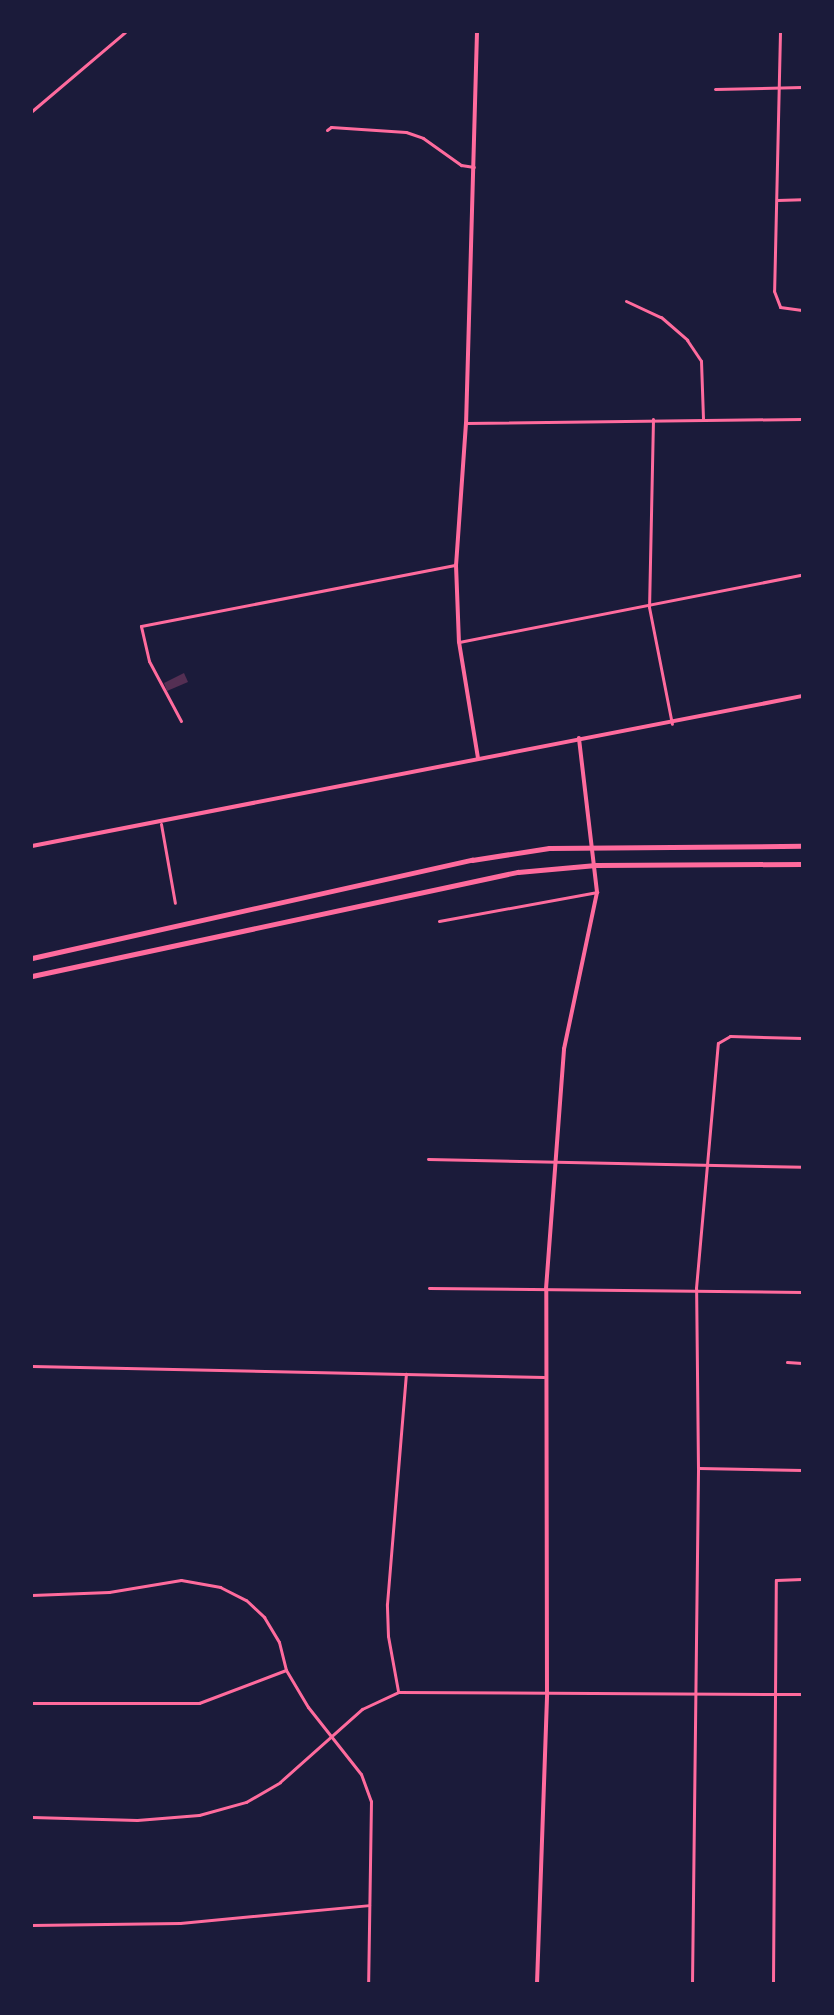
<!DOCTYPE html>
<html>
<head>
<meta charset="utf-8">
<style>
  body { margin:0 }
  #map { position:relative; width:834px; height:2015px; overflow:hidden; background:#1b1b3a; font-family:"Titillium Web",sans-serif }
  div>[style] { position:absolute }
  [style*='--x'] { left:calc(var(--x)*1px); top:calc(var(--y)*1px); width:calc(var(--w)*1px); rotate:calc(var(--a)*1deg) }
  .building>* { inset:0; background:#542f53 }
  .minor>* { height:3px; margin:-1.5px; padding:0 1.5px; transform-origin:1.5px; border-radius:1.5px; background:#ff6b9d }
  .tertiary>* { height:4px; margin:-2px; padding:0 2px; transform-origin:2px; border-radius:2px; background:#ff6b9d }
  .primary>* { height:5px; margin:-2.5px; padding:0 2.5px; transform-origin:2.5px; border-radius:2.5px; background:#ff6b9d }
  span { translate:-50% -50%; white-space:nowrap; text-align:center; line-height:1.15; -webkit-text-stroke:4.5px #1b1b3a; paint-order:stroke }
  .frame { position:absolute; inset:0; border:33px solid #1b1b3a; pointer-events:none }
</style>
</head>
<body>
<div id="map">
  <div class="building">
    <i style="clip-path:polygon(184px 673px,188px 682px,167px 691px,164px 683px)"></i>
  </div>
  <div class="minor">
    <i style="--x:780;--y:32;--w:259;--a:91.3"></i>
    <i style="--x:774;--y:291;--w:17;--a:69"></i>
    <i style="--x:780;--y:307;--w:22;--a:8"></i>
    <i style="--x:715;--y:89;--w:87;--a:-1.3"></i>
    <i style="--x:32;--y:111;--w:122;--a:-40.3"></i>
    <i style="--x:327;--y:130;--w:5;--a:-37"></i>
    <i style="--x:331;--y:127;--w:75;--a:3.8"></i>
    <i style="--x:406;--y:132;--w:18;--a:19"></i>
    <i style="--x:423;--y:138;--w:47;--a:35.4"></i>
    <i style="--x:461;--y:165;--w:13;--a:9"></i>
    <i style="--x:777;--y:200;--w:25;--a:-2"></i>
    <i style="--x:626;--y:301;--w:38;--a:25"></i>
    <i style="--x:661;--y:317;--w:35;--a:41"></i>
    <i style="--x:687;--y:340;--w:25;--a:56"></i>
    <i style="--x:701;--y:361;--w:58;--a:88"></i>
    <i style="--x:653;--y:419;--w:188;--a:91.2"></i>
    <i style="--x:649;--y:607;--w:119;--a:78.9"></i>
    <i style="--x:466;--y:423;--w:336;--a:-0.7"></i>
    <i style="--x:459;--y:642;--w:349;--a:-11.1"></i>
    <i style="--x:181;--y:721;--w:68;--a:-118.1"></i>
    <i style="--x:149;--y:661;--w:36;--a:-103"></i>
    <i style="--x:141;--y:626;--w:321;--a:-11"></i>
    <i style="--x:161;--y:824;--w:80;--a:80"></i>
    <i style="--x:439;--y:921;--w:161;--a:-10.4"></i>
    <i style="--x:428;--y:1159;--w:374;--a:1.2"></i>
    <i style="--x:429;--y:1288;--w:373;--a:0.6"></i>
    <i style="--x:787;--y:1362;--w:15;--a:4"></i>
    <i style="--x:32;--y:1366;--w:512;--a:1.23"></i>
    <i style="--x:699;--y:1468;--w:103;--a:1.1"></i>
    <i style="--x:32;--y:1595;--w:77;--a:-2.2"></i>
    <i style="--x:109;--y:1592;--w:73;--a:-9.5"></i>
    <i style="--x:181;--y:1580;--w:40;--a:10"></i>
    <i style="--x:220;--y:1587;--w:29;--a:27"></i>
    <i style="--x:246;--y:1600;--w:25;--a:43"></i>
    <i style="--x:264;--y:1617;--w:29;--a:59"></i>
    <i style="--x:279;--y:1642;--w:29;--a:76"></i>
    <i style="--x:286;--y:1670;--w:43;--a:59.3"></i>
    <i style="--x:308;--y:1707;--w:85;--a:51.7"></i>
    <i style="--x:361;--y:1774;--w:29;--a:70"></i>
    <i style="--x:371;--y:1801;--w:183;--a:90.9"></i>
    <i style="--x:398;--y:1691;--w:56;--a:-100.3"></i>
    <i style="--x:388;--y:1636;--w:32;--a:-92"></i>
    <i style="--x:387;--y:1604;--w:231;--a:-85.3"></i>
    <i style="--x:32;--y:1703;--w:167;--a:0"></i>
    <i style="--x:199;--y:1703;--w:93;--a:-20.8"></i>
    <i style="--x:32;--y:1817;--w:105;--a:1.6"></i>
    <i style="--x:137;--y:1820;--w:62;--a:-4.6"></i>
    <i style="--x:199;--y:1815;--w:49;--a:-15.5"></i>
    <i style="--x:246;--y:1802;--w:39;--a:-30"></i>
    <i style="--x:280;--y:1782;--w:110;--a:-41.7"></i>
    <i style="--x:362;--y:1709;--w:40;--a:-25"></i>
    <i style="--x:398;--y:1692;--w:404;--a:0.3"></i>
    <i style="--x:32;--y:1925;--w:148;--a:-0.8"></i>
    <i style="--x:180;--y:1923;--w:190;--a:-5.4"></i>
    <i style="--x:692;--y:1984;--w:516;--a:-89.33"></i>
    <i style="--x:698;--y:1468;--w:180;--a:-90.6"></i>
    <i style="--x:696;--y:1288;--w:246;--a:-84.9"></i>
    <i style="--x:718;--y:1043;--w:14;--a:-30"></i>
    <i style="--x:730;--y:1036;--w:72;--a:1.6"></i>
    <i style="--x:773;--y:1984;--w:404;--a:-89.6"></i>
    <i style="--x:776;--y:1580;--w:26;--a:-2"></i>
  </div>
  <div class="tertiary">
    <i style="--x:477;--y:32;--w:391;--a:91.6"></i>
    <i style="--x:466;--y:423;--w:142;--a:94"></i>
    <i style="--x:456;--y:565;--w:77;--a:87.8"></i>
    <i style="--x:459;--y:642;--w:118;--a:80.7"></i>
    <i style="--x:32;--y:846;--w:784;--a:-11.02"></i>
    <i style="--x:537;--y:1984;--w:292;--a:-88"></i>
    <i style="--x:547;--y:1692;--w:403;--a:-90.1"></i>
    <i style="--x:546;--y:1289;--w:241;--a:-85.7"></i>
    <i style="--x:564;--y:1049;--w:160;--a:-78.1"></i>
    <i style="--x:597;--y:892;--w:155;--a:-96.7"></i>
  </div>
  <div class="primary">
    <i style="--x:32;--y:958;--w:451;--a:-12.6"></i>
    <i style="--x:472;--y:860;--w:78;--a:-8.9"></i>
    <i style="--x:549;--y:848;--w:253;--a:-0.5"></i>
    <i style="--x:32;--y:976;--w:497;--a:-12.1"></i>
    <i style="--x:518;--y:872;--w:78;--a:-5.1"></i>
    <i style="--x:596;--y:865;--w:206;--a:-0.3"></i>
  </div>
  <div class="frame"></div>
</div>
</body>
</html>
